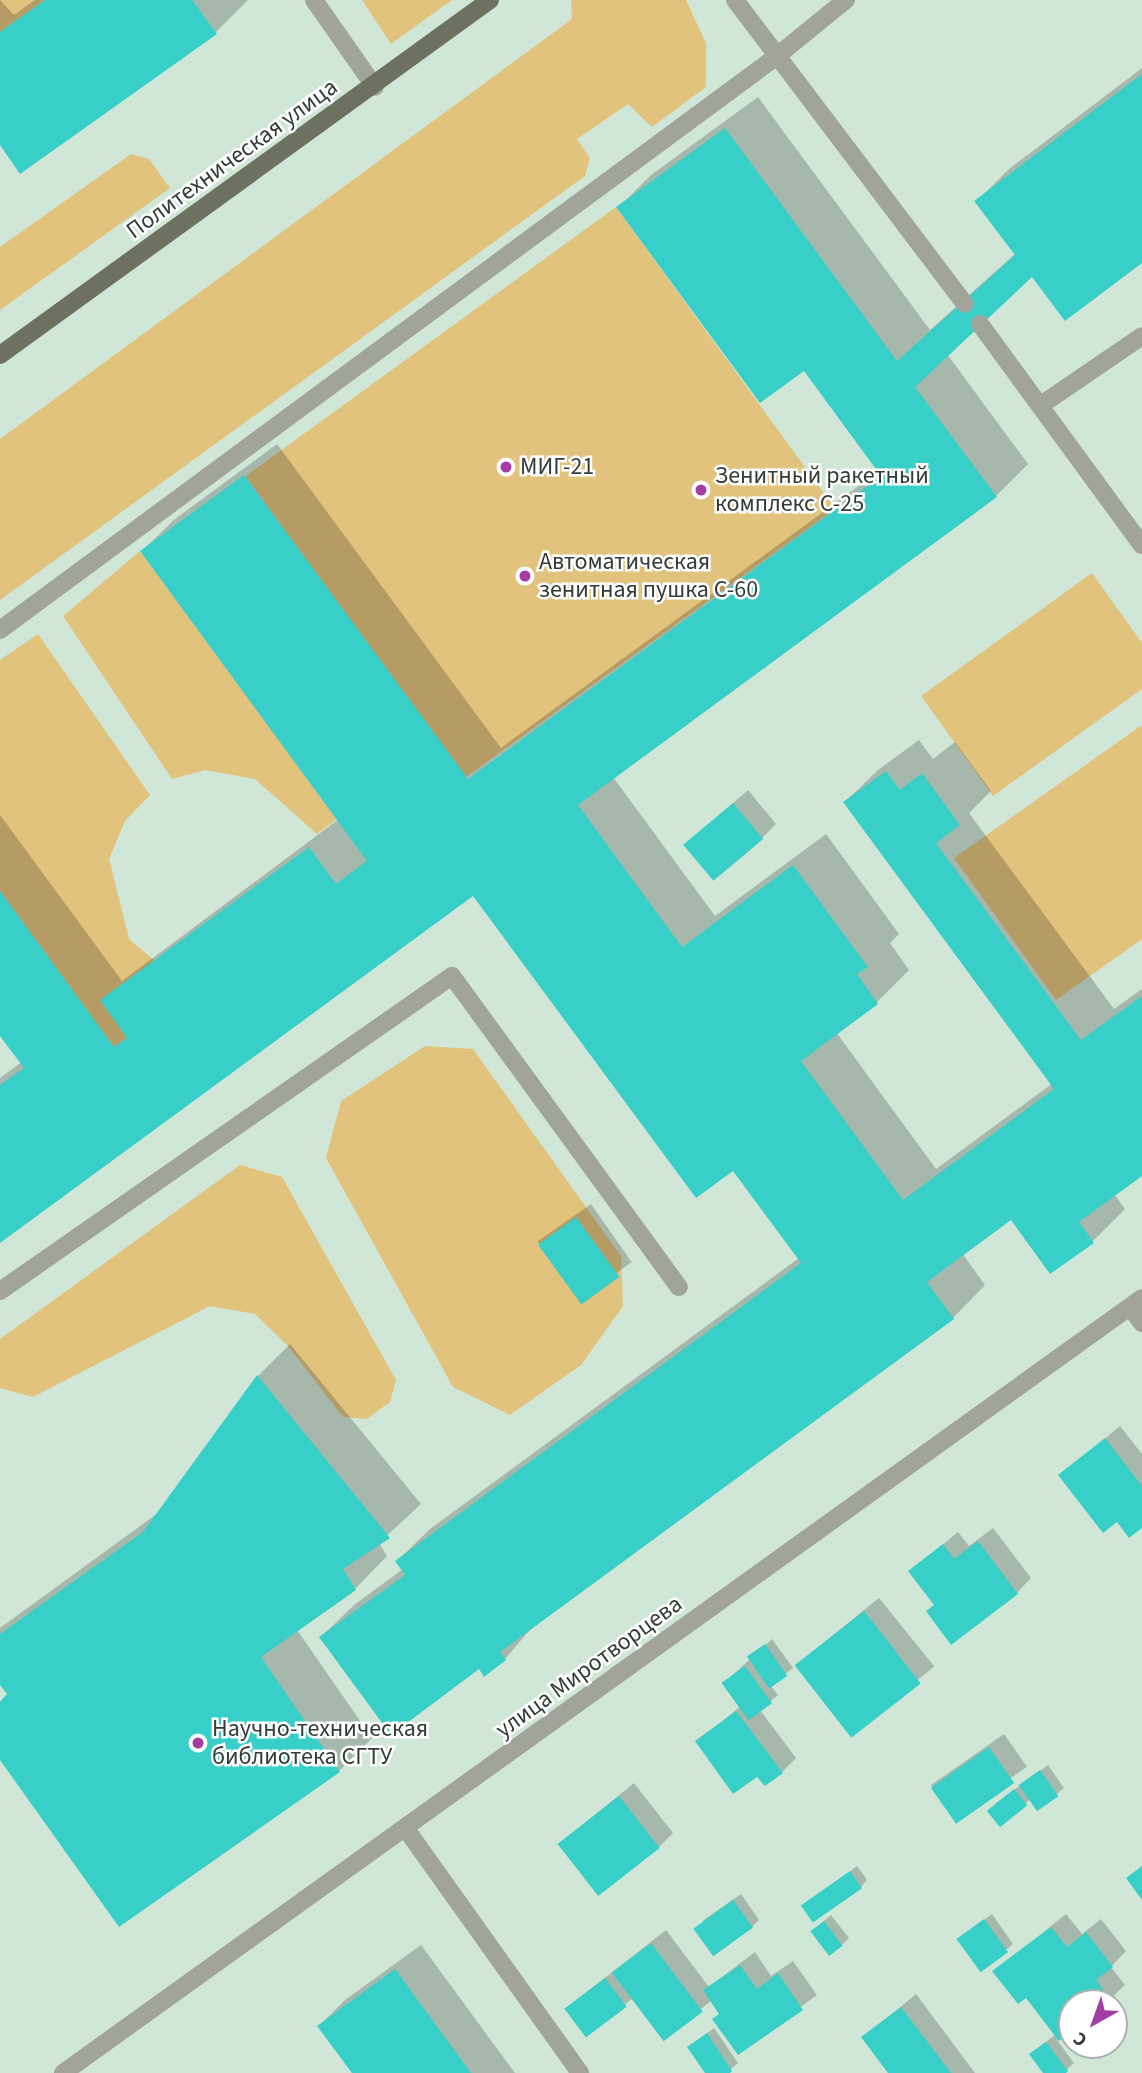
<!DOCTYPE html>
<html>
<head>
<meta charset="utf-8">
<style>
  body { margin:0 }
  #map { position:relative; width:1142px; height:2073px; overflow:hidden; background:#d0e7d7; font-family:"Source Sans 3",sans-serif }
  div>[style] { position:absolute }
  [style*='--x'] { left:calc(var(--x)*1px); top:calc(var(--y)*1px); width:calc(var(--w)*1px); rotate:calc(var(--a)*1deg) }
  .green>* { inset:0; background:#e2c37d; transform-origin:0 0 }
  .shadow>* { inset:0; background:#0003; transform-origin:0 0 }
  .building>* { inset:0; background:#37cfc8; transform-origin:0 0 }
  .service>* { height:18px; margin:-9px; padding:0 9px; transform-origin:9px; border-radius:9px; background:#a1a49a }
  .minor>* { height:18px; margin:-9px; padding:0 9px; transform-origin:9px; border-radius:9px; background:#a1a49a }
  .primary>* { height:18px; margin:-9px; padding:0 9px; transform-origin:9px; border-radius:9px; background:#6c7160 }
  .dots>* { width:19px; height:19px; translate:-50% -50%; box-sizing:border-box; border:4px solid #fff; border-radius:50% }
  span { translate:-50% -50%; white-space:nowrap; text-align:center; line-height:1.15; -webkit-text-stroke:5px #fff; paint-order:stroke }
  .street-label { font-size:24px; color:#333c36 }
  .poi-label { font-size:24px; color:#333c36 }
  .left { translate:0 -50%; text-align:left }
  .north { position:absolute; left:1058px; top:1989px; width:70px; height:70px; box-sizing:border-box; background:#fff; border:2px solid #adb1af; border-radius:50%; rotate:220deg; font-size:19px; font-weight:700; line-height:28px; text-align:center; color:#333c36 }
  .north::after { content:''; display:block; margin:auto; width:24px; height:32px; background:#a23ea3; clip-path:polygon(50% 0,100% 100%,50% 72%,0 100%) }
</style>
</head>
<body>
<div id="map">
  <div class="green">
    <i style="clip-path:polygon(0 0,45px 0,0 32px)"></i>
    <i style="clip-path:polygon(362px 0,452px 0,391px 44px)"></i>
    <i style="clip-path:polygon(571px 0,686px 0,706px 43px,706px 87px,652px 127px,628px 104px,577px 139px,590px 158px,585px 176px,0 600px,0 439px,572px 19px)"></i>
    <i style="clip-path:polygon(131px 154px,149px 159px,170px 188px,0 310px,0 247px)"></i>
    <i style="left:616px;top:207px;width:373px;height:458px;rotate:54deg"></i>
    <i style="clip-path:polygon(140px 551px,337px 819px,317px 834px,255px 779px,205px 770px,172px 779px,63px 616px)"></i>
    <i style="clip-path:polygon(1092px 573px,1142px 643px,1142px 689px,993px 796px,921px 696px)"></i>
    <i style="clip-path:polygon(38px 634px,150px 795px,125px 821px,109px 859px,129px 939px,155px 961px,127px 1038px,114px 1047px,0 891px,0 660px)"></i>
    <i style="clip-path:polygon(1142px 725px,1142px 939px,1056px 1000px,954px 858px)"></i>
    <i style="clip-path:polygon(425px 1046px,473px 1049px,621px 1256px,623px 1306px,581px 1365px,510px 1415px,453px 1387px,326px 1158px,341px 1101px)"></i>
    <i style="clip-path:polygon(240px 1165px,282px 1177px,396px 1380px,390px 1402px,367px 1419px,343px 1417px,288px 1346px,255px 1314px,210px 1306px,33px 1397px,0 1388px,0 1339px)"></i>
  </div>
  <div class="shadow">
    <i style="clip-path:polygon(0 0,14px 15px,35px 0,248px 0,216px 32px,0 142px)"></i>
    <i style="clip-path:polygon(1142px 68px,1142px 261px,1032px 275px,947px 354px,1028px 464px,996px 496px,613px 777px,715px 916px,826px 834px,899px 934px,890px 943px,909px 970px,877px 1002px,836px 1032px,936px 1169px,1053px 1083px,845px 802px,878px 770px,919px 740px,933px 759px,955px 742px,991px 791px,969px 813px,1114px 1009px,1142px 989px,1142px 1174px,1114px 1194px,1125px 1209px,1093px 1241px,1011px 1218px,962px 1253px,985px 1285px,953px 1318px,535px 1624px,505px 1659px,480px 1667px,321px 1637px,354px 1605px,403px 1569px,397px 1561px,430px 1529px,799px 1258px,733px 1168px,474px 893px,0 1240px,0 1078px,22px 1062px,0 1033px,0 815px,122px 981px,339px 819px,142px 551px,175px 519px,277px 444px,501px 748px,879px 471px,804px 369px,619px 207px,651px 175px,758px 97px,930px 330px,1016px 253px,977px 201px,1009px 169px)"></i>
    <i style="clip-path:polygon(748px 790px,776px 824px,762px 838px,685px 845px)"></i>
    <i style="left:591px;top:1204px;width:71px;height:65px;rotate:55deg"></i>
    <i style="clip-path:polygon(290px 1344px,421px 1504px,379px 1543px,387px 1556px,355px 1589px,297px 1630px,372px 1738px,339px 1771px,120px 1924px,0 1757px,0 1705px,9px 1694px,0 1682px,0 1628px,158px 1513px,258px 1376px)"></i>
    <i style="clip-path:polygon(1120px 1426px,1142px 1454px,1142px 1526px,1117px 1520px,1061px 1475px)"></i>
    <i style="clip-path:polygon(993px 1528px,1031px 1578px,1017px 1593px,911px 1571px,958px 1532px,969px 1546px)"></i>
    <i style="left:879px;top:1598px;width:88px;height:107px;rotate:51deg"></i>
    <i style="clip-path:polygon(772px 1639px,793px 1668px,771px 1686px,778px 1695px,760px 1710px,796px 1758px,782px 1772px,757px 1774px,697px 1742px,741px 1706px,724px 1683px)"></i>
    <i style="left:1004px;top:1734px;width:40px;height:89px;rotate:55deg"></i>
    <i style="clip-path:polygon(1048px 1765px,1064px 1788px,1057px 1794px,1039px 1808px,1031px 1798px,1026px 1803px,995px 1804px)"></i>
    <i style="clip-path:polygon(634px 1783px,673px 1833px,659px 1847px,559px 1844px)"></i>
    <i style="clip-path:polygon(857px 1866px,867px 1880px,861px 1887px,804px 1907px)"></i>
    <i style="clip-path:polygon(741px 1894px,759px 1920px,752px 1927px,702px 1921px)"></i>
    <i style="clip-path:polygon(992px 1914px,1013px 1944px,1006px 1950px,966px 1933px)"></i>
    <i style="clip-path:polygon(1066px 1914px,1082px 1934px,1101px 1919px,1126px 1951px,1111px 1967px,1125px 1985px,1106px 2003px,1072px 2003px,1072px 2028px,1057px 2040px,1074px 2063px,1063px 2073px,1045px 2073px,1038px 2048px,1056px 2034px,1027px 1995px,995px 1971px)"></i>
    <i style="clip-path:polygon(831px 1915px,849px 1938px,842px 1945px,812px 1931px)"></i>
    <i style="clip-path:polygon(666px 1930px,709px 1987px,755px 1952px,771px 1976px,793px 1961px,817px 1995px,738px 2053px,712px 2000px,664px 2039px,633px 1998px,587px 2035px,574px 2002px)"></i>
    <i style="clip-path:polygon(421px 1945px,515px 2073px,354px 2073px,319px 2026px,345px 2000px)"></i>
    <i style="clip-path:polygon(916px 1994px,975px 2073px,890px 2073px,863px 2038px)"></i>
    <i style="clip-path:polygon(714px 2028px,738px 2063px,726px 2073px,707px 2073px,689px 2047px)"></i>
  </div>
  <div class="building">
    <i style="clip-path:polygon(45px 0,192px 0,217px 34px,20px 174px,0 145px,0 32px)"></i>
    <i style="clip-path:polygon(1142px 74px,1142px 263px,1065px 321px,1032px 277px,915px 387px,997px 497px,578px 805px,682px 947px,793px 865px,868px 967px,857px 974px,878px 1004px,801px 1061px,903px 1200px,1054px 1089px,843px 802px,886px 771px,900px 790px,922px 773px,960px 825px,936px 843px,1081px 1040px,1142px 996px,1142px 1176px,1079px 1222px,1094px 1243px,1050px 1274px,1011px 1220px,927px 1282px,954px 1319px,500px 1652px,506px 1660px,484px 1677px,479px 1669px,391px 1735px,319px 1637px,405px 1575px,395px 1561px,801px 1263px,733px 1171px,696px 1198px,473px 896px,0 1243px,0 1085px,24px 1068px,0 1036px,0 891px,114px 1047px,127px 1038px,100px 1000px,309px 847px,336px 884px,367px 861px,140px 551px,244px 475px,468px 779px,881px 476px,804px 371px,760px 403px,616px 207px,725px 128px,897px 361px,1015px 255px,974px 201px)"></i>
    <i style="left:733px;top:803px;width:47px;height:65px;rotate:50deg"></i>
    <i style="left:576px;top:1217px;width:74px;height:47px;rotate:54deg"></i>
    <i style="clip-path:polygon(257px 1375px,390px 1538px,343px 1569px,356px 1590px,261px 1657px,340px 1772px,119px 1927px,0 1760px,0 1702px,7px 1694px,0 1685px,0 1634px,143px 1532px)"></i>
    <i style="clip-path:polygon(1105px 1438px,1142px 1486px,1142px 1528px,1129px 1538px,1117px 1522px,1103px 1533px,1058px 1475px)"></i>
    <i style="clip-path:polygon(978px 1541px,1018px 1594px,951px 1645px,926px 1611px,934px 1605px,908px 1571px,943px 1544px,954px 1559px)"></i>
    <i style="left:864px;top:1611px;width:92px;height:88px;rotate:52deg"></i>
    <i style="left:765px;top:1644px;width:39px;height:22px;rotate:55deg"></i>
    <i style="left:745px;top:1666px;width:46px;height:29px;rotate:54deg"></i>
    <i style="clip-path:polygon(736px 1711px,783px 1773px,765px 1786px,757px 1777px,733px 1794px,695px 1741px)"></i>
    <i style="left:989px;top:1747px;width:44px;height:71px;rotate:55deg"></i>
    <i style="left:1040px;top:1770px;width:32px;height:26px;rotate:55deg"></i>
    <i style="left:1014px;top:1789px;width:21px;height:35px;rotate:51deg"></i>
    <i style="left:619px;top:1796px;width:66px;height:78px;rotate:52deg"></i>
    <i style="clip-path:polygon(1142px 1866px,1142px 1900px,1126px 1878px)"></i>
    <i style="left:850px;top:1871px;width:21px;height:60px;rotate:55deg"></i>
    <i style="left:733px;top:1900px;width:34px;height:49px;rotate:54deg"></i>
    <i style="left:984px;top:1919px;width:41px;height:34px;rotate:54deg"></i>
    <i style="left:824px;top:1921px;width:31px;height:17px;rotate:53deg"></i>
    <i style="clip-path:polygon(1051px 1927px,1067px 1947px,1086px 1932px,1113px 1967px,1096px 1980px,1112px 2001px,1072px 2003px,1072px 2031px,1059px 2041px,1026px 1998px,1018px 2004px,992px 1971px)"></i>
    <i style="left:651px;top:1943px;width:86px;height:49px;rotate:53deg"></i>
    <i style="clip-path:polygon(740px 1965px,757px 1989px,778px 1973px,803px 2010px,738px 2055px,712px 2019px,719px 2014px,703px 1990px)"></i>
    <i style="clip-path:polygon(395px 1969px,471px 2073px,352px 2073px,317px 2026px)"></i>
    <i style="left:605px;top:1978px;width:36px;height:51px;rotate:53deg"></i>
    <i style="clip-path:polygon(901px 2007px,951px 2073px,888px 2073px,861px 2037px)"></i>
    <i style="clip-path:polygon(707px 2033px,732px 2071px,730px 2073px,705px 2073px,687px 2047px)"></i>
    <i style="clip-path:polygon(1046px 2042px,1068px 2071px,1066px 2073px,1043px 2073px,1029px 2054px)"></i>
  </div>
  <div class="service">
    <i style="--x:314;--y:0;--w:106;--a:55"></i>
    <i style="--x:735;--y:0;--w:381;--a:52.9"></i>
    <i style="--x:980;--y:324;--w:274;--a:53.8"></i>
    <i style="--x:1041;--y:405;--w:122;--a:-34.3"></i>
    <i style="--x:0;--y:630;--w:966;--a:-36.45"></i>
    <i style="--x:777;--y:56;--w:89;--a:-39.1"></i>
    <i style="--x:0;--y:1291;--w:551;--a:-34.87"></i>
    <i style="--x:452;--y:976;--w:385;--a:53.9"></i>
  </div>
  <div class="minor">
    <i style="--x:1130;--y:1307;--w:20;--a:53"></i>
    <i style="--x:406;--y:1829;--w:300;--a:54.5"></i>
    <i style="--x:63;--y:2073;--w:1328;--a:-35.69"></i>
  </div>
  <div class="primary">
    <i style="--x:0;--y:355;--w:605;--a:-35.92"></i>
  </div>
  <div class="dots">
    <i style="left:506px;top:467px;background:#a23ea3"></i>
    <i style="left:701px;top:490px;background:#a23ea3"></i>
    <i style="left:525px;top:576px;background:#a23ea3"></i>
    <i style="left:198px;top:1743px;background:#a23ea3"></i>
  </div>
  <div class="street-label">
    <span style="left:232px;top:159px;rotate:-36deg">Политехническая улица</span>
    <span style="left:589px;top:1667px;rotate:-36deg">улица Миротворцева</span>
  </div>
  <div class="poi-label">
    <span class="left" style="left:520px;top:467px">МИГ-21</span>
    <span class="left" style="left:715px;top:490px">Зенитный ракетный<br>комплекс С-25</span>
    <span class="left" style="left:539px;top:576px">Автоматическая<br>зенитная пушка С-60</span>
    <span class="left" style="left:212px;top:1743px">Научно-техническая<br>библиотека СГТУ</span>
  </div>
  <div class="north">С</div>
</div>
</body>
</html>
